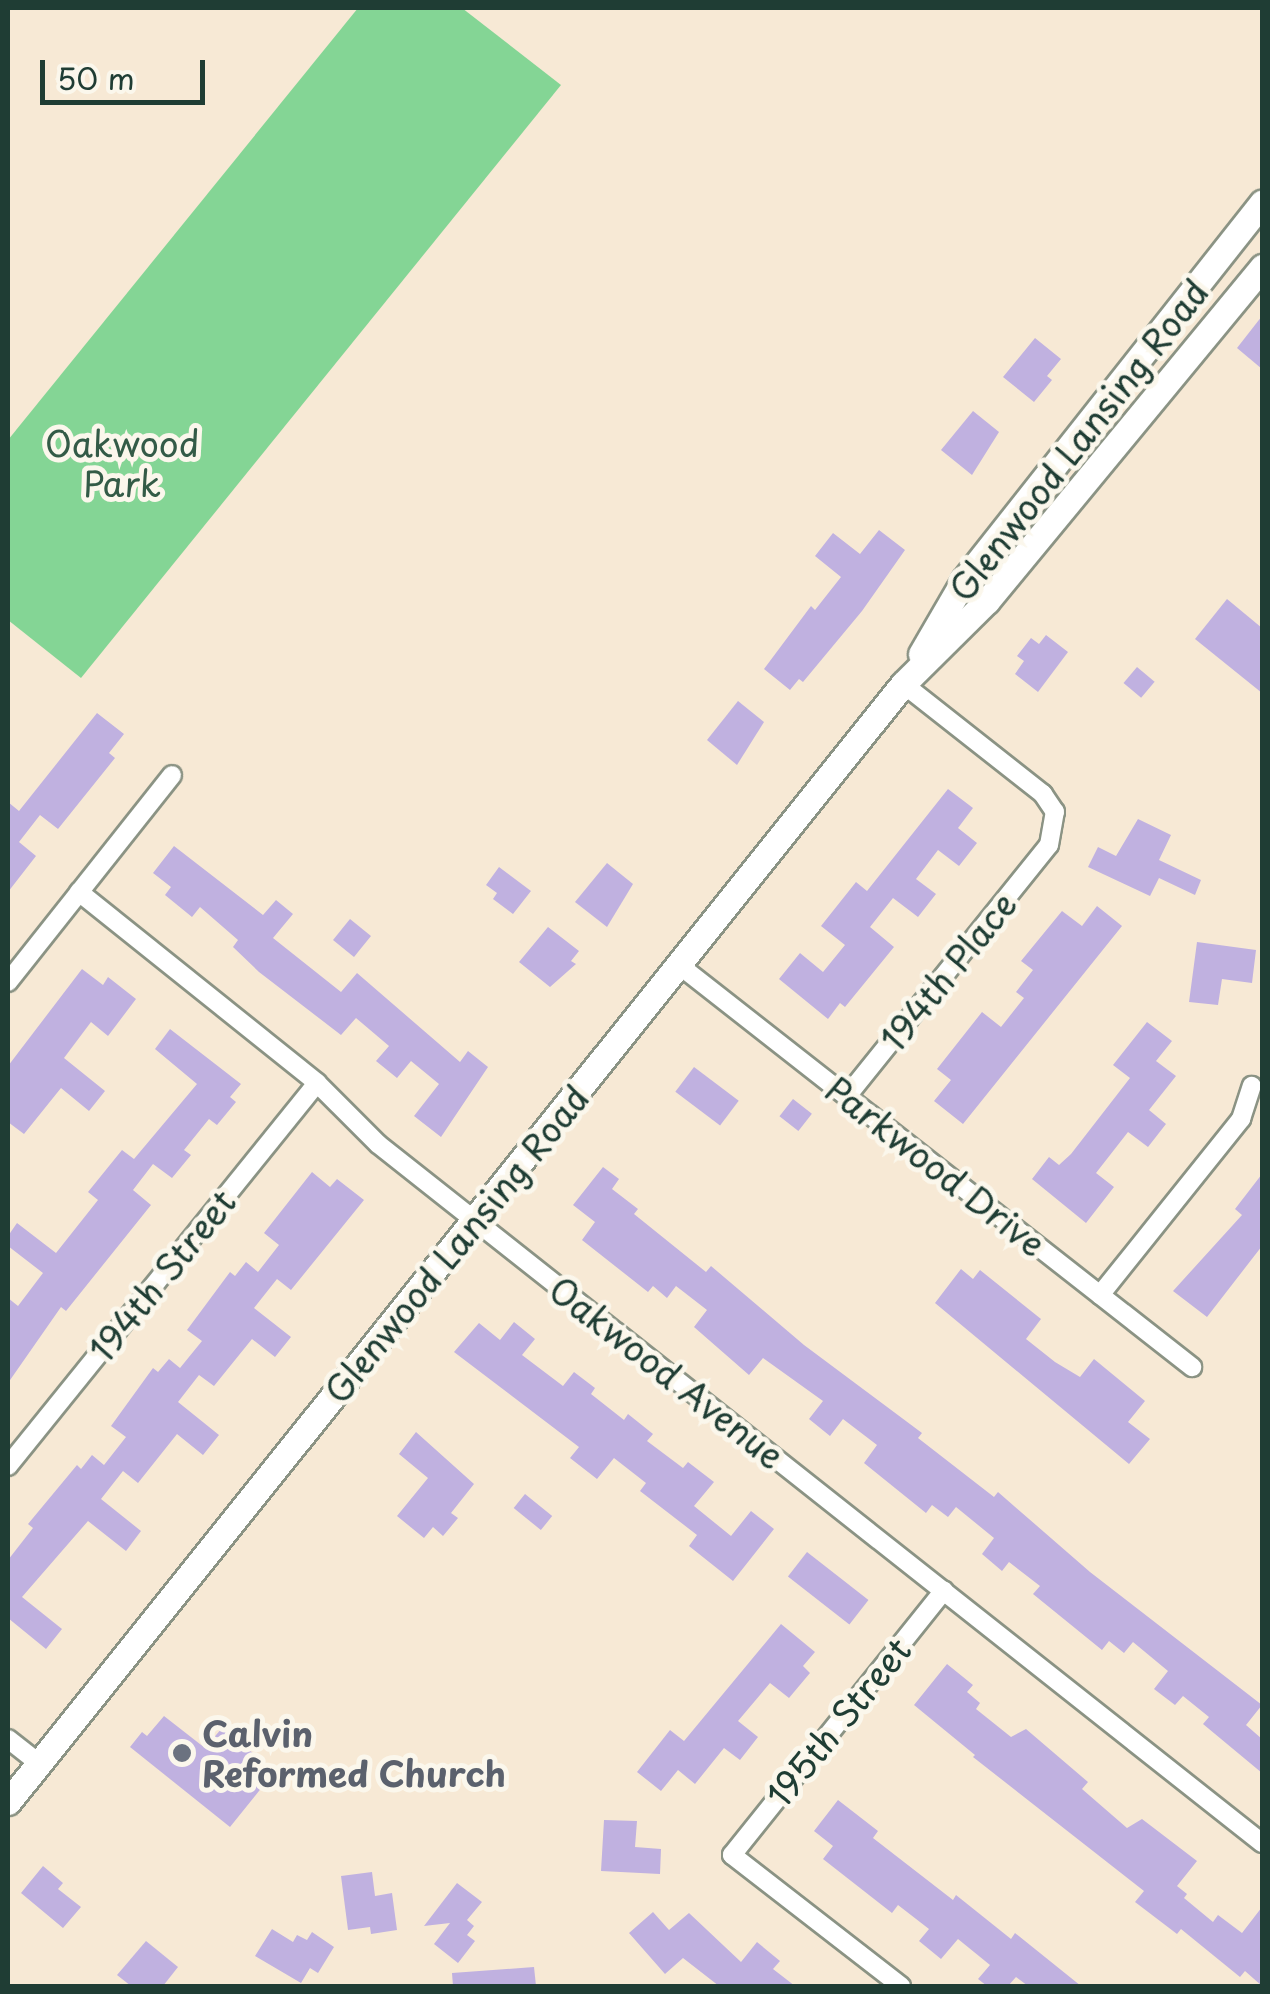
<!DOCTYPE html>
<html>
<head>
<meta charset="utf-8">
<style>
  body { margin:0 }
  #map { position:relative; width:1270px; height:1994px; overflow:hidden; background:#f7e9d5; font-family:"Playpen Sans",sans-serif }
  div>[style] { position:absolute }
  [style*='--x'] { left:calc(var(--x)*1px); top:calc(var(--y)*1px); width:calc(var(--w)*1px); rotate:calc(var(--a)*1deg) }
  .green>* { inset:0; background:#84d595 }
  .building>* { inset:0; background:#c0b1e0; transform-origin:0 0 }
  .roads { filter:drop-shadow(2px 0 #8b9384) drop-shadow(-2px 0 #8b9384) drop-shadow(0 2px #8b9384) drop-shadow(0 -2px #8b9384) }
  .street>* { height:18px; margin:-9px; padding:0 9px; transform-origin:9px; border-radius:9px; background:#fff }
  .secondary>* { height:25px; margin:-12.5px; padding:0 12.5px; transform-origin:12.5px; border-radius:12.5px; background:#fff }
  .dots>* { width:28px; height:28px; translate:-50% -50%; box-sizing:border-box; border:5px solid #fbf7ec; border-radius:50% }
  span { translate:-50% -50%; white-space:nowrap; text-align:center; line-height:1.15; -webkit-text-stroke:10px #fbf7ec; paint-order:stroke }
  .street-label { font-size:35px; color:#1f3d34 }
  .park-label { font-size:35px; color:#335b47 }
  .worship-label { font-size:35px; color:#5b616d; font-weight:700 }
  .left { translate:0 -50%; text-align:left }
  .frame { position:absolute; inset:0; border:10px solid #1f3d34; pointer-events:none }
  .scale { position:absolute; left:40px; top:60px; width:165px; height:45px; box-sizing:border-box; border:5px solid #1f3d34; border-top:0; padding-left:12px; font-size:30px; line-height:35px; white-space:nowrap; color:#1f3d34; -webkit-text-stroke:8px #fbf7ec; paint-order:stroke }
</style>
</head>
<body>
<div id="map">
  <div class="green">
    <i style="clip-path:polygon(358px 8px,462px 8px,561px 85px,81px 678px,8px 620px,8px 440px)"></i>
  </div>
  <div class="building">
    <i style="clip-path:polygon(1262px 316px,1262px 369px,1237px 348px)"></i>
    <i style="clip-path:polygon(1035px 338px,1061px 359px,1047px 376px,1052px 380px,1034px 402px,1003px 377px)"></i>
    <i style="clip-path:polygon(973px 411px,999px 432px,972px 475px,941px 450px)"></i>
    <i style="clip-path:polygon(879px 530px,905px 550px,862px 611px,803px 682px,799px 679px,790px 690px,764px 669px,811px 606px,815px 610px,841px 577px,815px 556px,833px 533px,860px 554px)"></i>
    <i style="clip-path:polygon(1227px 599px,1262px 628px,1262px 693px,1195px 639px)"></i>
    <i style="clip-path:polygon(1046px 635px,1068px 652px,1038px 692px,1015px 674px,1024px 661px,1017px 656px,1031px 638px,1039px 644px)"></i>
    <i style="left:1137px;top:667px;width:23px;height:21px;rotate:40deg"></i>
    <i style="clip-path:polygon(738px 701px,764px 722px,737px 765px,707px 740px)"></i>
    <i style="clip-path:polygon(97px 713px,124px 734px,109px 753px,115px 758px,58px 829px,40px 815px,19px 842px,36px 856px,8px 892px,8px 802px,19px 811px)"></i>
    <i style="clip-path:polygon(948px 789px,973px 808px,958px 828px,977px 843px,959px 866px,938px 850px,916px 879px,936px 894px,918px 917px,893px 898px,870px 927px,894px 947px,845px 1007px,840px 1003px,828px 1019px,779px 979px,800px 953px,823px 972px,845px 945px,821px 926px,856px 882px,867px 891px)"></i>
    <i style="clip-path:polygon(1138px 819px,1171px 835px,1159px 860px,1201px 880px,1195px 895px,1159px 878px,1150px 896px,1088px 867px,1098px 847px,1116px 856px)"></i>
    <i style="clip-path:polygon(174px 846px,263px 915px,276px 900px,293px 914px,273px 938px,341px 992px,357px 973px,460px 1062px,468px 1051px,488px 1067px,441px 1137px,414px 1116px,439px 1084px,411px 1061px,397px 1078px,376px 1061px,389px 1046px,356px 1018px,341px 1035px,259px 972px,233px 947px,238px 940px,200px 907px,192px 917px,165px 895px,171px 887px,153px 873px)"></i>
    <i style="clip-path:polygon(607px 863px,633px 884px,607px 927px,575px 902px)"></i>
    <i style="clip-path:polygon(499px 867px,531px 891px,513px 914px,493px 899px,497px 893px,486px 885px)"></i>
    <i style="clip-path:polygon(1097px 906px,1122px 926px,963px 1124px,934px 1101px,951px 1080px,937px 1069px,982px 1012px,1001px 1027px,1024px 998px,1016px 992px,1033px 970px,1021px 961px,1062px 911px,1082px 926px)"></i>
    <i style="left:350px;top:919px;width:27px;height:27px;rotate:39deg"></i>
    <i style="clip-path:polygon(548px 927px,579px 951px,571px 961px,576px 964px,550px 987px,519px 962px)"></i>
    <i style="clip-path:polygon(1197px 942px,1256px 950px,1252px 983px,1222px 979px,1218px 1005px,1189px 1002px)"></i>
    <i style="clip-path:polygon(82px 969px,103px 985px,108px 977px,136px 999px,108px 1036px,91px 1022px,64px 1058px,105px 1091px,89px 1111px,61px 1088px,24px 1134px,8px 1122px,8px 1066px)"></i>
    <i style="clip-path:polygon(1147px 1022px,1172px 1041px,1156px 1061px,1176px 1076px,1149px 1110px,1166px 1124px,1148px 1147px,1128px 1132px,1096px 1173px,1114px 1187px,1086px 1223px,1032px 1179px,1049px 1157px,1059px 1165px,1071px 1154px,1130px 1078px,1113px 1065px)"></i>
    <i style="clip-path:polygon(170px 1029px,241px 1084px,230px 1097px,236px 1102px,217px 1125px,209px 1119px,184px 1150px,191px 1155px,172px 1178px,153px 1164px,133px 1190px,151px 1205px,66px 1311px,61px 1307px,8px 1383px,8px 1298px,18px 1306px,43px 1273px,8px 1246px,8px 1236px,17px 1223px,56px 1253px,98px 1200px,88px 1192px,122px 1150px,134px 1159px,197px 1084px,155px 1049px)"></i>
    <i style="left:694px;top:1067px;width:56px;height:31px;rotate:37deg"></i>
    <i style="left:793px;top:1099px;width:24px;height:22px;rotate:38deg"></i>
    <i style="clip-path:polygon(603px 1167px,619px 1179px,612px 1189px,638px 1209px,634px 1214px,706px 1272px,711px 1266px,804px 1345px,922px 1433px,918px 1438px,994px 1497px,998px 1492px,1090px 1572px,1262px 1705px,1246px 1725px,1262px 1739px,1262px 1773px,1203px 1724px,1209px 1717px,1183px 1696px,1175px 1705px,1154px 1689px,1168px 1671px,1133px 1642px,1124px 1653px,1109px 1641px,1102px 1650px,1033px 1594px,1040px 1586px,1009px 1562px,1002px 1571px,982px 1554px,994px 1538px,956px 1507px,948px 1517px,932px 1505px,926px 1513px,864px 1463px,877px 1445px,843px 1419px,830px 1436px,809px 1419px,823px 1401px,763px 1358px,749px 1375px,694px 1327px,707px 1310px,676px 1286px,667px 1298px,653px 1286px,648px 1292px,582px 1240px,595px 1222px,573px 1205px)"></i>
    <i style="clip-path:polygon(312px 1172px,330px 1187px,337px 1179px,364px 1200px,291px 1290px,277px 1279px,254px 1308px,291px 1337px,275px 1357px,252px 1339px,214px 1386px,199px 1375px,178px 1402px,219px 1435px,203px 1455px,177px 1434px,138px 1483px,123px 1471px,101px 1499px,141px 1531px,126px 1551px,88px 1521px,22px 1597px,62px 1629px,46px 1649px,8px 1618px,8px 1560px,33px 1528px,28px 1524px,77px 1465px,81px 1469px,92px 1455px,104px 1465px,126px 1437px,111px 1426px,153px 1368px,158px 1372px,169px 1359px,180px 1368px,202px 1341px,187px 1330px,230px 1272px,235px 1276px,246px 1262px,258px 1272px,279px 1245px,264px 1233px)"></i>
    <i style="clip-path:polygon(1262px 1174px,1262px 1246px,1207px 1317px,1173px 1291px,1242px 1215px,1235px 1209px)"></i>
    <i style="clip-path:polygon(961px 1269px,973px 1279px,980px 1270px,1041px 1319px,1026px 1339px,1055px 1362px,1080px 1377px,1094px 1359px,1145px 1401px,1128px 1422px,1150px 1439px,1129px 1464px,935px 1303px)"></i>
    <i style="clip-path:polygon(514px 1322px,535px 1339px,522px 1355px,563px 1386px,574px 1372px,595px 1388px,591px 1394px,624px 1420px,628px 1414px,653px 1434px,647px 1441px,683px 1468px,688px 1462px,714px 1482px,694px 1506px,731px 1536px,751px 1511px,774px 1529px,733px 1581px,689px 1546px,697px 1535px,640px 1491px,646px 1483px,614px 1458px,597px 1479px,570px 1458px,579px 1447px,454px 1352px,479px 1323px,500px 1340px)"></i>
    <i style="clip-path:polygon(416px 1432px,474px 1484px,451px 1513px,458px 1518px,443px 1536px,433px 1527px,424px 1538px,397px 1516px,428px 1478px,399px 1454px)"></i>
    <i style="left:525px;top:1494px;width:35px;height:18px;rotate:39deg"></i>
    <i style="left:807px;top:1552px;width:78px;height:31px;rotate:38deg"></i>
    <i style="clip-path:polygon(781px 1624px,815px 1652px,803px 1666px,810px 1673px,789px 1698px,770px 1683px,738px 1721px,758px 1737px,740px 1760px,724px 1748px,695px 1784px,678px 1770px,661px 1791px,637px 1772px,670px 1730px,684px 1741px)"></i>
    <i style="clip-path:polygon(947px 1664px,973px 1685px,967px 1692px,980px 1703px,976px 1709px,1011px 1737px,1026px 1729px,1088px 1782px,1082px 1789px,1127px 1828px,1142px 1819px,1197px 1861px,1177px 1886px,1187px 1894px,1184px 1898px,1213px 1922px,1218px 1915px,1242px 1933px,1262px 1907px,1262px 1986px,1245px 1971px,1240px 1977px,1181px 1929px,1177px 1934px,1135px 1902px,1144px 1891px,973px 1757px,975px 1755px,914px 1705px)"></i>
    <i style="clip-path:polygon(164px 1716px,205px 1748px,222px 1728px,275px 1771px,230px 1827px,130px 1747px,142px 1732px,147px 1736px)"></i>
    <i style="clip-path:polygon(838px 1800px,878px 1831px,873px 1838px,953px 1900px,956px 1895px,1011px 1939px,1015px 1933px,1081px 1986px,1028px 1986px,1016px 1977px,1008px 1986px,987px 1986px,978px 1979px,990px 1965px,958px 1939px,941px 1959px,919px 1941px,929px 1929px,898px 1905px,892px 1913px,823px 1859px,833px 1846px,814px 1831px)"></i>
    <i style="clip-path:polygon(604px 1820px,637px 1821px,635px 1847px,661px 1849px,660px 1874px,601px 1871px)"></i>
    <i style="clip-path:polygon(43px 1866px,63px 1883px,58px 1889px,81px 1907px,63px 1928px,21px 1893px)"></i>
    <i style="clip-path:polygon(372px 1872px,375px 1896px,392px 1893px,397px 1930px,371px 1934px,370px 1927px,348px 1930px,341px 1876px)"></i>
    <i style="clip-path:polygon(457px 1883px,482px 1902px,467px 1920px,474px 1926px,467px 1935px,475px 1941px,458px 1963px,434px 1944px,450px 1923px,424px 1926px)"></i>
    <i style="clip-path:polygon(653px 1912px,669px 1930px,689px 1913px,741px 1962px,757px 1942px,780px 1961px,773px 1969px,795px 1986px,719px 1986px,683px 1958px,665px 1974px,629px 1933px)"></i>
    <i style="clip-path:polygon(272px 1929px,293px 1942px,297px 1935px,307px 1940px,312px 1932px,334px 1947px,318px 1973px,310px 1968px,301px 1983px,255px 1956px)"></i>
    <i style="clip-path:polygon(146px 1941px,178px 1967px,163px 1986px,131px 1986px,117px 1975px)"></i>
    <i style="clip-path:polygon(534px 1967px,536px 1986px,453px 1986px,452px 1973px)"></i>
  </div>
  <div class="roads">
    <div class="street">
      <i style="--x:79;--y:892;--w:305;--a:38.7"></i>
      <i style="--x:317;--y:1083;--w:86;--a:45"></i>
      <i style="--x:378;--y:1144;--w:1127;--a:38.33"></i>
      <i style="--x:679;--y:965;--w:652;--a:38.08"></i>
      <i style="--x:8;--y:982;--w:264;--a:-51.6"></i>
      <i style="--x:847;--y:1096;--w:322;--a:-51.2"></i>
      <i style="--x:1049;--y:845;--w:34;--a:-80"></i>
      <i style="--x:1055;--y:812;--w:22;--a:-124"></i>
      <i style="--x:1043;--y:794;--w:178;--a:-141.8"></i>
      <i style="--x:1100;--y:1295;--w:226;--a:-51.3"></i>
      <i style="--x:1241;--y:1119;--w:35;--a:-72"></i>
      <i style="--x:8;--y:1466;--w:492;--a:-51.1"></i>
      <i style="--x:8;--y:1739;--w:39;--a:38"></i>
      <i style="--x:901;--y:1986;--w:214;--a:-142.2"></i>
      <i style="--x:732;--y:1855;--w:339;--a:-51.3"></i>
    </div>
    <div class="secondary">
      <i style="--x:921;--y:654;--w:86;--a:-59.8"></i>
      <i style="--x:964;--y:580;--w:481;--a:-51.7"></i>
      <i style="--x:8;--y:1802;--w:1432;--a:-51.32"></i>
      <i style="--x:903;--y:684;--w:118;--a:-44.7"></i>
      <i style="--x:987;--y:601;--w:433;--a:-50.5"></i>
    </div>
  </div>
  <div class="dots">
    <i style="left:182px;top:1753px;background:#6b7280"></i>
  </div>
  <div class="street-label">
    <span style="left:1078px;top:440px;rotate:-52deg">Glenwood Lansing Road</span>
    <span style="left:948px;top:971px;rotate:-51deg">194th Place</span>
    <span style="left:936px;top:1166px;rotate:38deg">Parkwood Drive</span>
    <span style="left:456px;top:1244px;rotate:-51deg">Glenwood Lansing Road</span>
    <span style="left:162px;top:1275px;rotate:-51deg">194th Street</span>
    <span style="left:667px;top:1372px;rotate:38deg">Oakwood Avenue</span>
    <span style="left:838px;top:1722px;rotate:-51deg">195th Street</span>
  </div>
  <div class="park-label">
    <span style="left:122px;top:463px">Oakwood<br>Park</span>
  </div>
  <div class="worship-label">
    <span class="left" style="left:202px;top:1753px">Calvin<br>Reformed Church</span>
  </div>
  <div class="frame"></div>
  <div class="scale">50 m</div>
</div>
</body>
</html>
